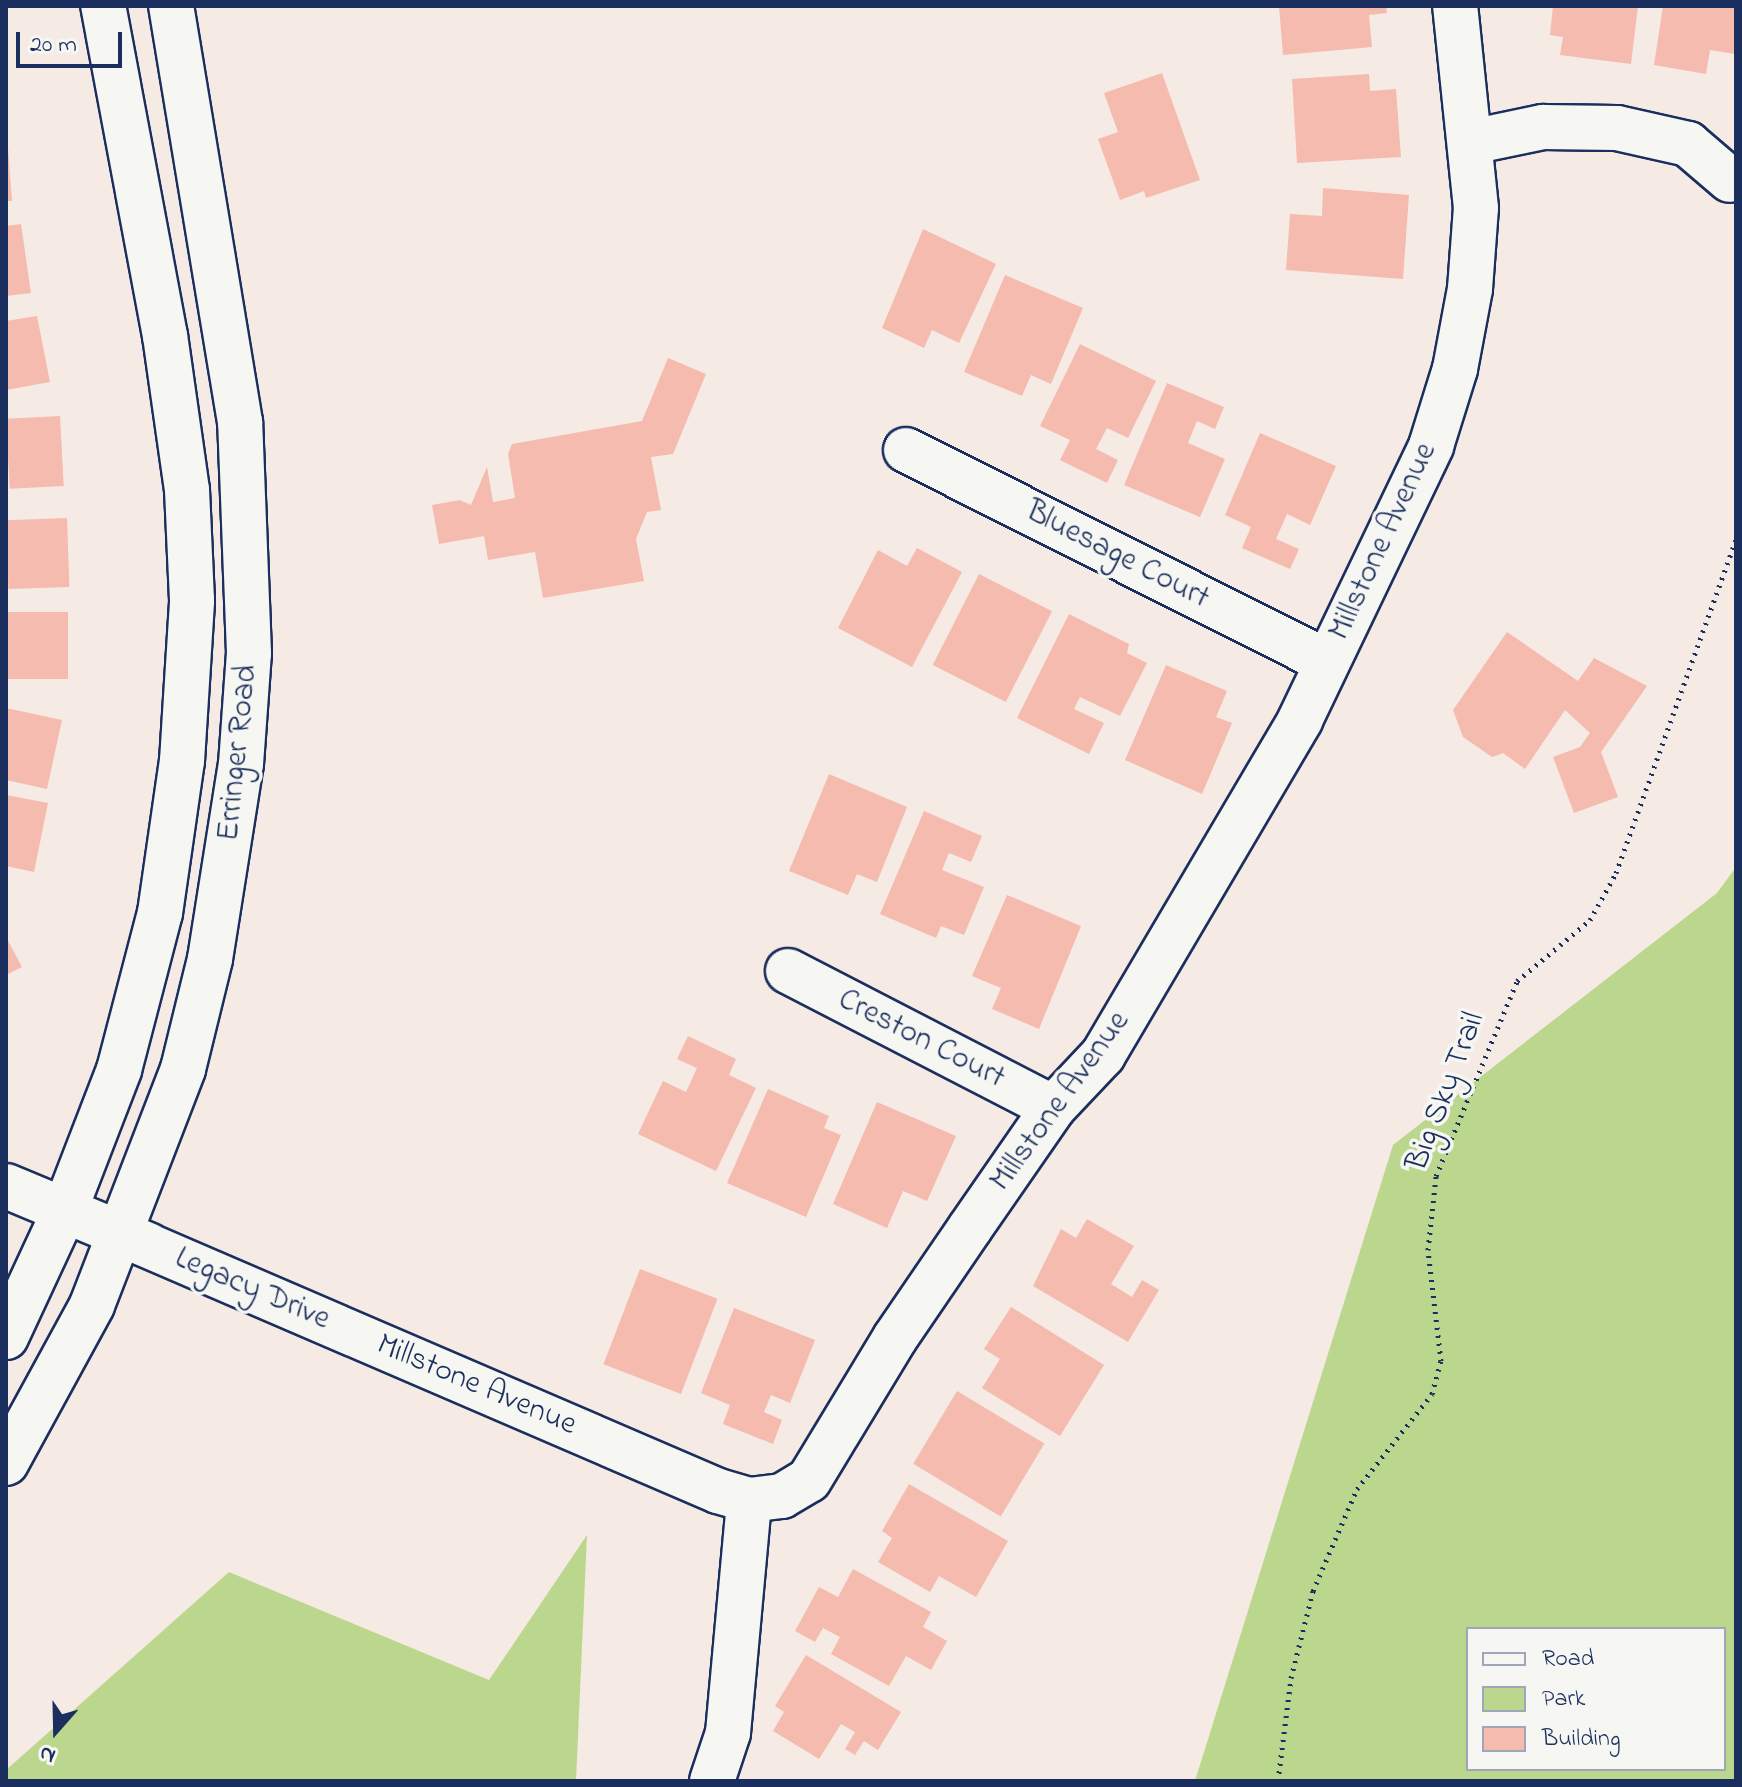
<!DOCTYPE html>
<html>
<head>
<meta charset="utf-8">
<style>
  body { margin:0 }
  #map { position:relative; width:1742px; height:1787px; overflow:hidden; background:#f6eae4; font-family:"Indie Flower",sans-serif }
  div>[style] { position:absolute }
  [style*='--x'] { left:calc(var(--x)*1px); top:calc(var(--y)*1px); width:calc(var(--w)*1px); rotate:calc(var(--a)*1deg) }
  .green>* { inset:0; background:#bbd78e }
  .building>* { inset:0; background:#f5bbae; transform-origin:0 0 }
  .path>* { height:5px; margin-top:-2.5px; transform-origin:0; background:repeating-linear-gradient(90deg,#1b2f5e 0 2px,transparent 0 8px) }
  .roads { filter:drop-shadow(2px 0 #1b2f5e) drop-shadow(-2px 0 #1b2f5e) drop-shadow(0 2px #1b2f5e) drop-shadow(0 -2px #1b2f5e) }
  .minor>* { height:44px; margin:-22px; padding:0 22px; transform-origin:22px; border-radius:22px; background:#f6f6f2 }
  .major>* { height:44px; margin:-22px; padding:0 22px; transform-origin:22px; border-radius:22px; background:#f6f6f2 }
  span { translate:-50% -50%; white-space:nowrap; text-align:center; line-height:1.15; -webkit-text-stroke:7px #f6f6f2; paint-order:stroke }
  .street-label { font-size:32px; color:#1b2f5e }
  .frame { position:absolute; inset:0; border:8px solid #1b2f5e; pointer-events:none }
  .legend { position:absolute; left:1466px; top:1627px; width:260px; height:144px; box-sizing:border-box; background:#f6f6f2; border:2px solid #9ea6b7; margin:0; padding:10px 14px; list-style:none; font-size:24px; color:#1b2f5e }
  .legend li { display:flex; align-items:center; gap:16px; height:40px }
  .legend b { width:40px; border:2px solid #9ea6b7 }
  .north { position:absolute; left:16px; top:1691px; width:80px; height:80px; -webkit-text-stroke:6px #f6f6f2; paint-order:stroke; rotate:200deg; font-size:22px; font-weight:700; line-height:32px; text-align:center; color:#1b2f5e }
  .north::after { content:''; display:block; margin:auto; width:28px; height:36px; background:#1b2f5e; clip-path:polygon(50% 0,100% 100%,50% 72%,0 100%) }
  .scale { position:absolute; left:16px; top:32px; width:106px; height:36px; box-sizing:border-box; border:4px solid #1b2f5e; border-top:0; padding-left:10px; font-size:24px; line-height:28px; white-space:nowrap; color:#1b2f5e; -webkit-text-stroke:6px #f6f6f2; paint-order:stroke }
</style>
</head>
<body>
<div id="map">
  <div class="green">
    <i style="clip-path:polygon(evenodd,1736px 867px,1736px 1781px,1195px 1781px,1393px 1145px,1717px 893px,1736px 867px,1468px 1629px,1724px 1629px,1724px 1769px,1468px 1769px,1468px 1629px)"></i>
    <i style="clip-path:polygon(587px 1535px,576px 1781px,6px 1781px,6px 1770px,229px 1572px,489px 1680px)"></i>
  </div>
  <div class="building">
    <i style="clip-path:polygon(1279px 6px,1386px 6px,1387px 13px,1369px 15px,1372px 47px,1283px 55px)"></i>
    <i style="clip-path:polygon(1553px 6px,1638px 6px,1631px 64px,1560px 55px,1563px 37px,1550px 35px)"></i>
    <i style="clip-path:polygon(1663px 6px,1736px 6px,1735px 54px,1710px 50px,1706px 74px,1654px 65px)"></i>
    <i style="clip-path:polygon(1162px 73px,1200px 180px,1146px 198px,1144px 191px,1120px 200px,1098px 139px,1118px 132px,1104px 93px)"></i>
    <i style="clip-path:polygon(1369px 74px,1370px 91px,1396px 89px,1401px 157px,1297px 163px,1292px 79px)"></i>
    <i style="clip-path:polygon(8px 148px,12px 201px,6px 201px,6px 149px)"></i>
    <i style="clip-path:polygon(1323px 188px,1409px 195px,1403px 279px,1286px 270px,1290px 214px,1322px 216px)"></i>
    <i style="clip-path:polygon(21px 224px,31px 293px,6px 296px,6px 226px)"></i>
    <i style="clip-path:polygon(923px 229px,996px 264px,959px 343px,932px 330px,924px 348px,882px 328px)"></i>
    <i style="clip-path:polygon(1005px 275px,1083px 308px,1051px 384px,1031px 375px,1022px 396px,964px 372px)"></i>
    <i style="clip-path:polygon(37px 316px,50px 382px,6px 390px,6px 321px)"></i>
    <i style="clip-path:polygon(1080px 344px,1156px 381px,1128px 438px,1107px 428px,1096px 449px,1118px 460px,1107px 483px,1060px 460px,1070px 440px,1040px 426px)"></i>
    <i style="clip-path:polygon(668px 358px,706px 374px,673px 454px,651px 457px,661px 510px,647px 512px,636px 539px,644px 581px,543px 598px,535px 552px,488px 560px,484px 536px,439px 544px,432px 505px,460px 500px,471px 505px,487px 467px,493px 502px,515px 498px,508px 454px,512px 444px,642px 421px)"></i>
    <i style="clip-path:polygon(1167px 383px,1224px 407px,1215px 429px,1197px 421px,1188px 443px,1225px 459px,1200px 517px,1124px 485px)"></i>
    <i style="left:60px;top:416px;width:70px;height:54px;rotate:87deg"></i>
    <i style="clip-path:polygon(1260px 433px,1336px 466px,1310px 525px,1287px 514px,1276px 539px,1299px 549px,1290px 569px,1242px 548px,1251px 527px,1225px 515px)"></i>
    <i style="left:67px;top:518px;width:69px;height:61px;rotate:88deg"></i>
    <i style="clip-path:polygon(917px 548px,962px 572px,912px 667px,838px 628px,878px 550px,907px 566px)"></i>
    <i style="left:979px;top:574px;width:82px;height:102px;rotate:27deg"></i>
    <i style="left:6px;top:612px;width:62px;height:67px"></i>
    <i style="clip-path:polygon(1069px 614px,1129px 644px,1127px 653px,1147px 663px,1120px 716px,1080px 697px,1074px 709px,1104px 723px,1089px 754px,1017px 718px)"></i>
    <i style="clip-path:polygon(1507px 632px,1578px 681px,1594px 658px,1647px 686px,1601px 752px,1618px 797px,1574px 813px,1553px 757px,1580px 747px,1590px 733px,1565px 710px,1525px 769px,1503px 753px,1492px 757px,1463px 737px,1453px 710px)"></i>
    <i style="clip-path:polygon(1166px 665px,1227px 691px,1216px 717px,1232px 723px,1202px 794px,1125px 760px)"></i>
    <i style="clip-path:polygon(6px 708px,62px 720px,47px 789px,6px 780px)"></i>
    <i style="clip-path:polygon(829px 774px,907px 807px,877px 882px,857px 874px,848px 895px,789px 871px)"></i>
    <i style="clip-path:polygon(6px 795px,48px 803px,34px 872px,6px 866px)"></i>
    <i style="clip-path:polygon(924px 811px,982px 836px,971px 862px,949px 853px,942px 870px,984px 887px,964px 935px,941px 926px,936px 938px,880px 914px)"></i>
    <i style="clip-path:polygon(1007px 895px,1081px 926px,1039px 1029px,992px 1009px,1001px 988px,972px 976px)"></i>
    <i style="clip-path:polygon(6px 937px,22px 967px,6px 975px)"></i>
    <i style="clip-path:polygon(688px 1036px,736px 1059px,729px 1075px,756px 1088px,716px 1171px,638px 1134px,663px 1081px,686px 1092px,697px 1068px,677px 1059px)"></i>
    <i style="clip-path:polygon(768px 1089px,829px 1116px,824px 1128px,841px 1135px,806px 1217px,727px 1183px)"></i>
    <i style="clip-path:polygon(877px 1102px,956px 1136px,927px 1201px,903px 1191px,887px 1228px,833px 1204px)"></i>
    <i style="clip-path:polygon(1087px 1219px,1134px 1246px,1111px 1284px,1132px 1297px,1142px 1280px,1159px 1290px,1128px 1342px,1033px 1286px,1061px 1229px,1076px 1238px)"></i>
    <i style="left:640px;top:1269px;width:83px;height:102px;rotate:21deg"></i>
    <i style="clip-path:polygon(1011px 1307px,1104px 1365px,1060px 1436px,982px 1388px,1000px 1359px,984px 1349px)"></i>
    <i style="clip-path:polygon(734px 1308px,815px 1340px,790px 1403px,771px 1395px,764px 1412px,782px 1420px,773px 1444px,723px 1424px,730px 1405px,701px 1393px)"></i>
    <i style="left:957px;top:1391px;width:102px;height:85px;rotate:31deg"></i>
    <i style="clip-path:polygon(909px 1484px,1008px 1541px,976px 1597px,939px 1576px,930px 1592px,878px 1562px,892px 1538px,882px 1531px)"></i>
    <i style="clip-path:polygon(853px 1569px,931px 1612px,923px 1627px,947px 1641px,931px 1670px,906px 1656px,889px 1686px,831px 1654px,840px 1637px,823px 1628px,815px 1642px,795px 1631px,819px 1587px,838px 1597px)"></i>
    <i style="clip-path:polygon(806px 1655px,901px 1712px,878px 1750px,864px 1741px,855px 1755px,845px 1749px,855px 1732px,841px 1724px,819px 1759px,773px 1731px,784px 1712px,775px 1706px)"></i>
  </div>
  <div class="path">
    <i style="--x:1278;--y:1781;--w:104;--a:-82.8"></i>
    <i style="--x:1291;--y:1678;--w:90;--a:-75.8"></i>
    <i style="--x:1313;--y:1591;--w:111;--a:-66.7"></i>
    <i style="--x:1357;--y:1489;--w:121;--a:-51.7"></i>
    <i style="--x:1432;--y:1394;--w:34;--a:-75"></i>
    <i style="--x:1441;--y:1361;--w:112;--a:-96.7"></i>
    <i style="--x:1428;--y:1250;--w:74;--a:-83.8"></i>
    <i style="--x:1436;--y:1176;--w:211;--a:-67.4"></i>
    <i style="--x:1517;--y:981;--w:95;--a:-39.9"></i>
    <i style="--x:1590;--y:920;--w:54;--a:-61"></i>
    <i style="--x:1616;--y:873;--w:354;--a:-70.2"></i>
  </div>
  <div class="roads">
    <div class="minor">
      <i style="--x:1471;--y:142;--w:74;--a:-11.8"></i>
      <i style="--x:1543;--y:127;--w:74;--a:0.8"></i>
      <i style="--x:1617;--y:128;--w:73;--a:12.7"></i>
      <i style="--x:1688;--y:144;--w:55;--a:40.6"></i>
      <i style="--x:906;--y:450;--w:471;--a:26.7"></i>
      <i style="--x:788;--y:971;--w:298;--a:27.3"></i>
      <i style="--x:6;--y:1186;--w:154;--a:22.6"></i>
      <i style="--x:121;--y:1234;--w:650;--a:23.29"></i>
      <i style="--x:718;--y:1491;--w:32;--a:16"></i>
      <i style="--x:749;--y:1500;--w:33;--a:-7"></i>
      <i style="--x:782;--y:1496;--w:31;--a:-31"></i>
      <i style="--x:809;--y:1480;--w:166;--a:-58.8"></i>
      <i style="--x:895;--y:1338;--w:133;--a:-55.7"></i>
      <i style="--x:970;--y:1228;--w:146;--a:-55.3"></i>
      <i style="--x:1053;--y:1108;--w:73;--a:-46.7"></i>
      <i style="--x:1103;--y:1055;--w:389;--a:-59.5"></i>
      <i style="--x:1300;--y:720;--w:304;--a:-64.4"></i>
      <i style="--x:1431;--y:446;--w:81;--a:-72.7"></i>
      <i style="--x:1455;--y:369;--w:81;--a:-79.4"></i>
      <i style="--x:1470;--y:289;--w:81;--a:-85.8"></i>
      <i style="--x:1476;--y:208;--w:203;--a:-95.9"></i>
      <i style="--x:712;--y:1781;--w:51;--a:-71.6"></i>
      <i style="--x:728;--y:1733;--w:234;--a:-84.8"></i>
    </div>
    <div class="major">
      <i style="--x:6;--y:1337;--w:140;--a:-65.1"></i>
      <i style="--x:65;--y:1210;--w:150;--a:-68.9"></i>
      <i style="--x:119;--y:1070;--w:162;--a:-75.4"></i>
      <i style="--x:160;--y:913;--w:154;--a:-81.8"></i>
      <i style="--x:182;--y:761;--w:161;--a:-86.4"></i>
      <i style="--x:192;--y:600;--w:110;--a:-92.6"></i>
      <i style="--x:187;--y:490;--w:156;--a:-98.1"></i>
      <i style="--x:165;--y:336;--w:336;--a:-100.6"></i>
      <i style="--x:6;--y:1463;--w:180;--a:-61.4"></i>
      <i style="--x:92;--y:1305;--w:253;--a:-68.9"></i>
      <i style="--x:183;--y:1069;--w:113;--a:-76.2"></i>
      <i style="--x:210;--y:959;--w:197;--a:-81"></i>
      <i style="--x:241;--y:764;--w:111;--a:-85.9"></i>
      <i style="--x:249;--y:653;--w:231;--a:-92.2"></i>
      <i style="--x:240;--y:422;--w:422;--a:-99.4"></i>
    </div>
  </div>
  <div class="street-label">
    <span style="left:1384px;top:542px;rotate:-65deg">Millstone Avenue</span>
    <span style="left:1117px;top:556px;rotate:27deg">Bluesage Court</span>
    <span style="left:239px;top:753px;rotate:-84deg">Erringer Road</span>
    <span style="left:921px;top:1040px;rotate:27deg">Creston Court</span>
    <span style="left:1447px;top:1092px;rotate:-69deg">Big Sky Trail</span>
    <span style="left:1061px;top:1102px;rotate:-54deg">Millstone Avenue</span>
    <span style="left:252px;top:1290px;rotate:23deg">Legacy Drive</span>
    <span style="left:476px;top:1386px;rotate:23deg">Millstone Avenue</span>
  </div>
  <div class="frame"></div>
  <ul class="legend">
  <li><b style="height:10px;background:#f6f6f2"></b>Road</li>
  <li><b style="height:22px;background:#bbd78e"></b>Park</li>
  <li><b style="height:22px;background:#f5bbae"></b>Building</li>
  </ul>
  <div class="north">N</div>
  <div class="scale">20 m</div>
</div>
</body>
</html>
